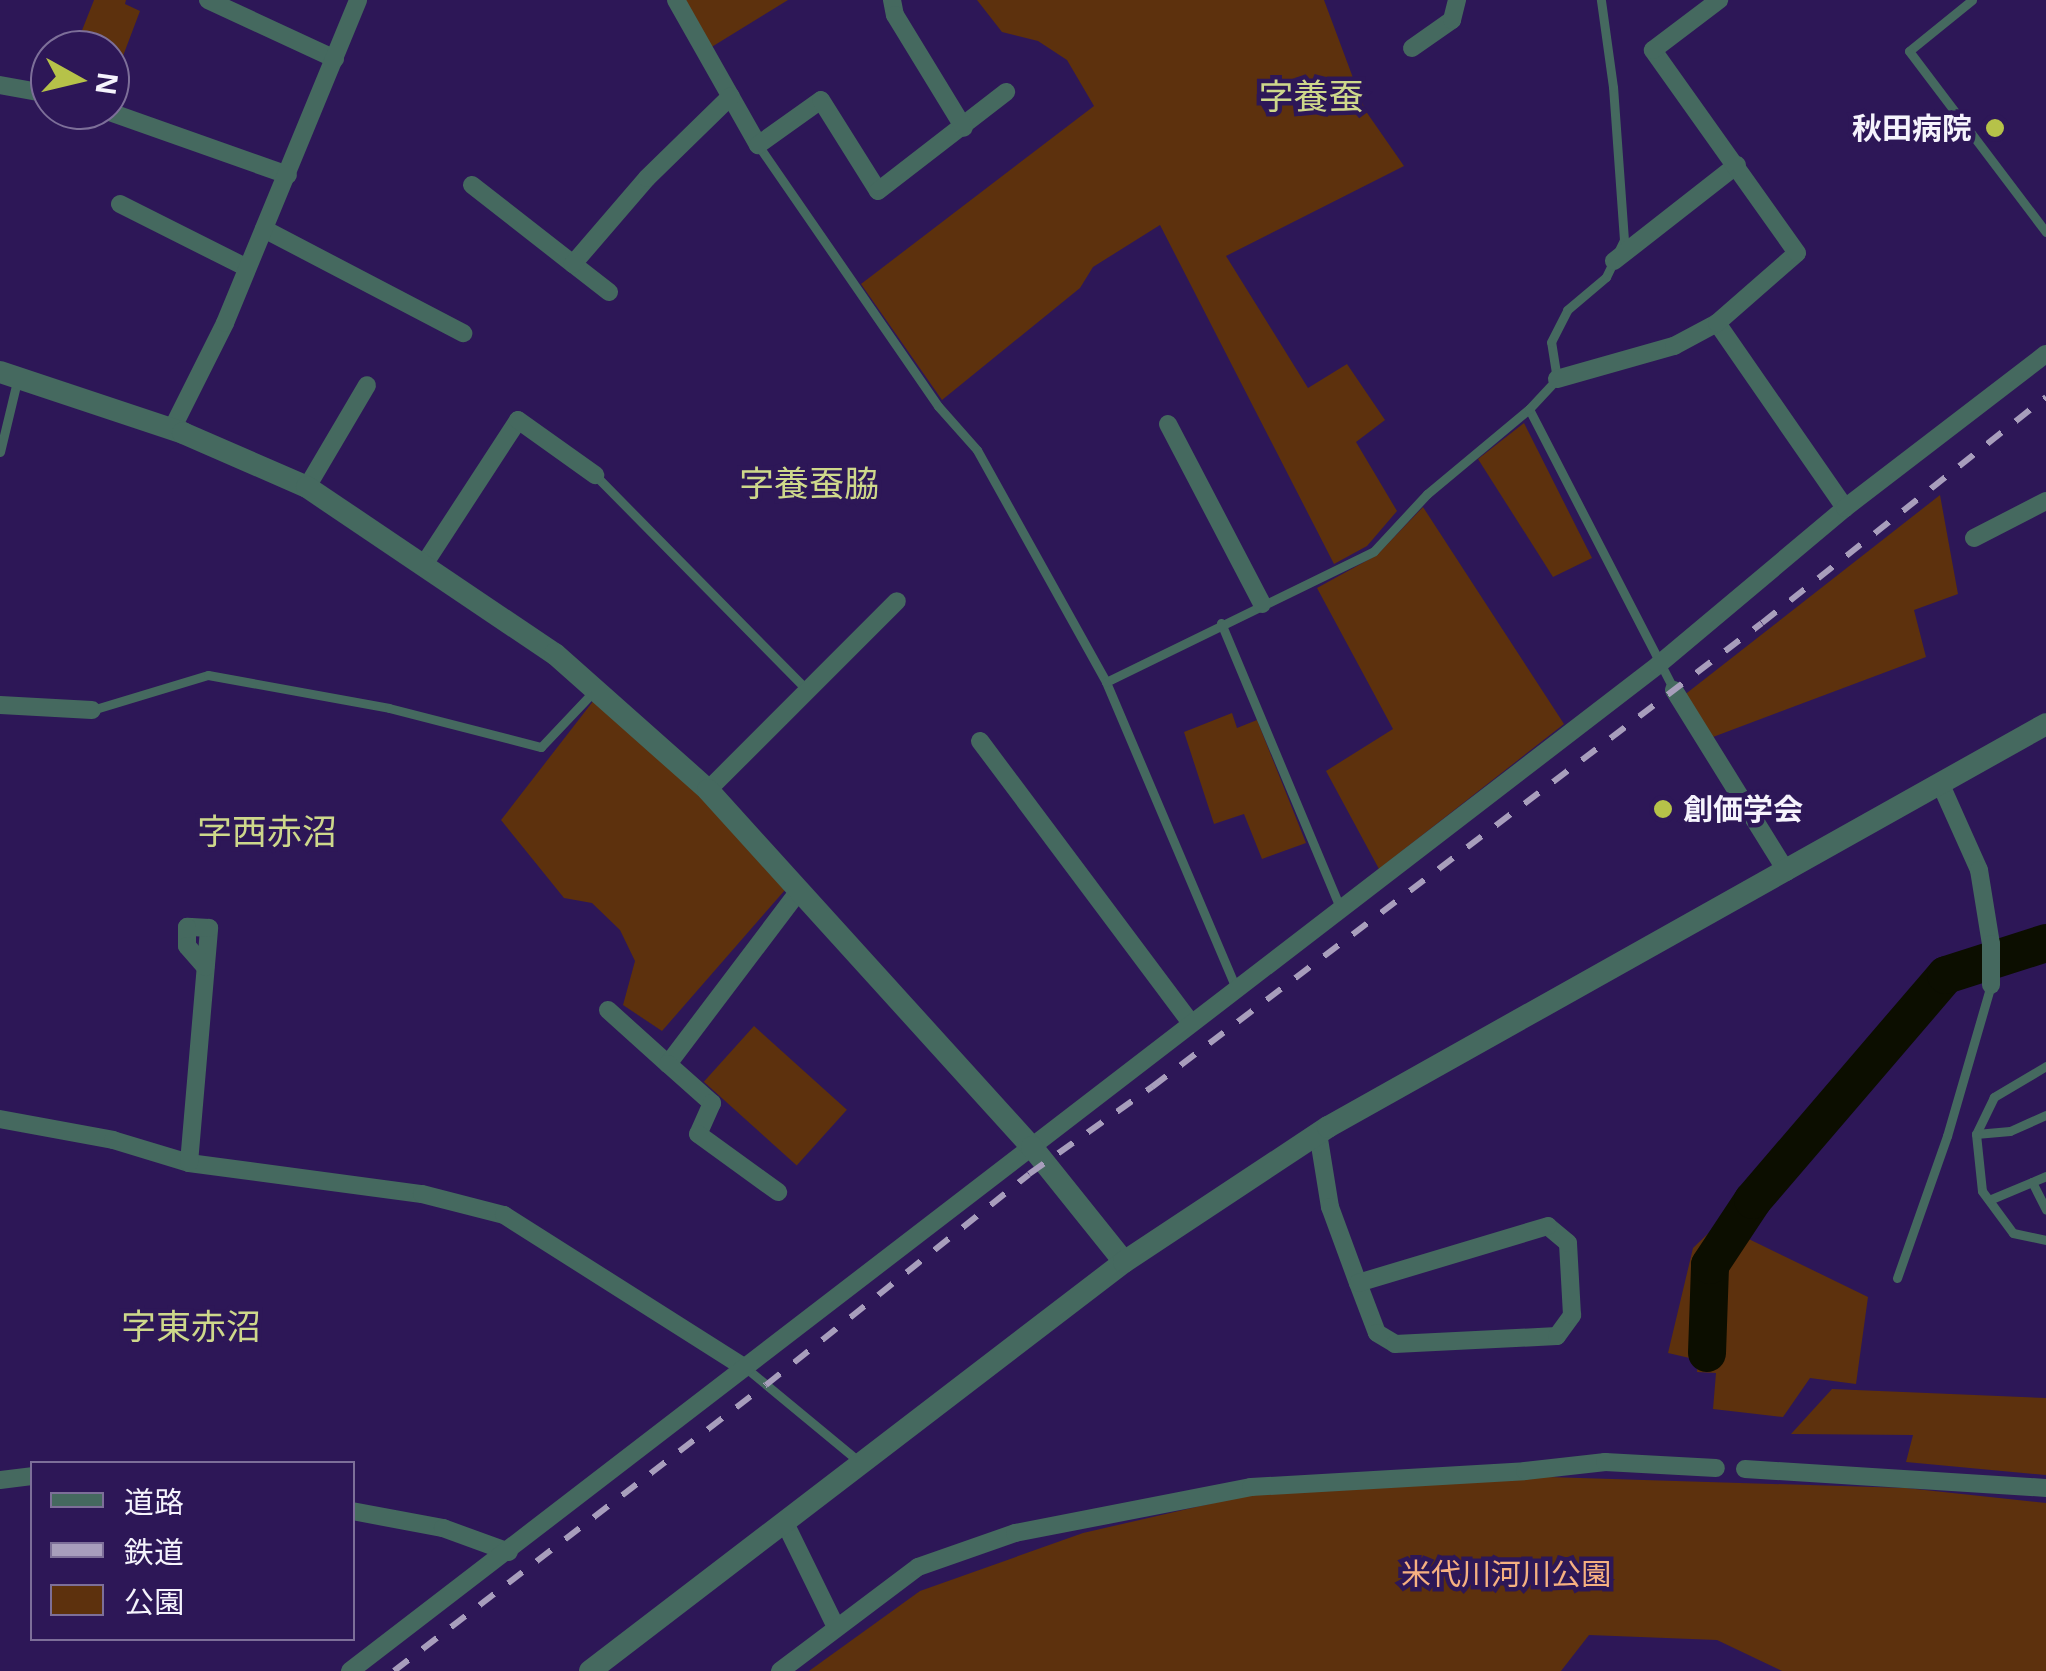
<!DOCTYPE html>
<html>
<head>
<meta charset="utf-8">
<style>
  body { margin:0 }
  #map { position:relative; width:2046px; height:1671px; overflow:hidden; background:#2d1757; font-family:"Noto Sans","Noto Sans JP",sans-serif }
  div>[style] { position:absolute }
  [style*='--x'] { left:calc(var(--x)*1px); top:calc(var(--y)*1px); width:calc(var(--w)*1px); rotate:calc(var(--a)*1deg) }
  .green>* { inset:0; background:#5d310d; transform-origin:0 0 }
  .water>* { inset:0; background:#0c0e00 }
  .river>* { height:38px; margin:-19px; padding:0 19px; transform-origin:19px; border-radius:19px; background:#0c0e00 }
  .service>* { height:9px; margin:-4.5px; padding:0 4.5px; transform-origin:4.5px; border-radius:4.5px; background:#45695f }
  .minor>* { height:18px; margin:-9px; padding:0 9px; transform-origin:9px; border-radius:9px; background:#45695f }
  .tertiary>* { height:22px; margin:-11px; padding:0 11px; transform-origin:11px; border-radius:11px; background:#45695f }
  .rail>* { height:6px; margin-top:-3px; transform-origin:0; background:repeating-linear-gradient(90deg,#a89ebc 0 18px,transparent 0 36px) }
  .dots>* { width:28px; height:28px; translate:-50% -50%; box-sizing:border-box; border:5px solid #2d1757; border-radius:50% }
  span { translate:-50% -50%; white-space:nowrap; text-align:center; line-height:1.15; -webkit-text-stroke:9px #2d1757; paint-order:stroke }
  .poi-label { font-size:30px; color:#f5f3fc; font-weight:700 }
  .right { translate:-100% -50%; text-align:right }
  .left { translate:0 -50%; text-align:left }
  .park-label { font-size:30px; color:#f6b081 }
  .quarter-label { font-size:35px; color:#ced88b }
  .legend { position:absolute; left:30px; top:1461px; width:325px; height:180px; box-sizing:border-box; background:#2d1757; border:2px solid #7d6f99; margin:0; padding:12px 18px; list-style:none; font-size:30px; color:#f5f3fc }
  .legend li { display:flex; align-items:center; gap:20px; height:50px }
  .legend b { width:50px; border:2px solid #7d6f99 }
  .north { position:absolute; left:30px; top:30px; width:100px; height:100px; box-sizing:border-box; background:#2d1757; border:2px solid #7d6f99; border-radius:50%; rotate:98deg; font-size:28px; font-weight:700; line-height:40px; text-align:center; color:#f5f3fc }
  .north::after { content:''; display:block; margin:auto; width:35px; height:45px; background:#b6c249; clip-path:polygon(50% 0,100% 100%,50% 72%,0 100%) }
</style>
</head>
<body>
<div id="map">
  <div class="green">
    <i style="clip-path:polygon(94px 0,126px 0,125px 4px,140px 11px,123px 56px,79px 38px)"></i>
    <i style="clip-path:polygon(683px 0,788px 0,710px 48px)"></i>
    <i style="clip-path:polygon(977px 0,1324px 0,1365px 110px,1404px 166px,1226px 256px,1308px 388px,1347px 364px,1385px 420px,1356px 442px,1397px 511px,1367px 546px,1334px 564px,1160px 225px,1093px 267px,1080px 288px,942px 400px,861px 284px,1094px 106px,1067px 60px,1038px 41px,1002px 32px)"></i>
    <i style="clip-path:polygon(1524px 423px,1592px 558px,1553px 577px,1478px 459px)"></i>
    <i style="clip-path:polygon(1940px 495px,1958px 594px,1914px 610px,1926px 657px,1713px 737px,1683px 696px)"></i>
    <i style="clip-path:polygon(1423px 507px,1564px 724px,1379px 869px,1326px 771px,1393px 729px,1317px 588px,1377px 555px)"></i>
    <i style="clip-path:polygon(594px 700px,705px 795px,785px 890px,662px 1031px,623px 1005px,635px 961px,620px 930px,592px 903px,564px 898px,501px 820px)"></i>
    <i style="clip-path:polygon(1232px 713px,1237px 728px,1257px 720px,1306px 843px,1262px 859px,1244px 814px,1214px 824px,1184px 732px)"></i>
    <i style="left:754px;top:1026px;width:125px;height:75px;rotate:42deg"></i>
    <i style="clip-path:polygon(1718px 1224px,1868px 1297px,1856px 1384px,1810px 1378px,1783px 1417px,1713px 1409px,1716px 1373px,1697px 1372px,1698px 1360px,1668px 1353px,1693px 1248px)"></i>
    <i style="clip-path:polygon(1832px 1389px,2046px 1398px,2046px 1475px,1906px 1462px,1913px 1435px,1791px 1434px)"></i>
    <i style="clip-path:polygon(1515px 1476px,1906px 1488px,2046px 1503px,2046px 1671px,1782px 1671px,1717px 1640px,1589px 1635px,1561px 1671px,809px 1671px,920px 1591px,1083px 1533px,1257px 1493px)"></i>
  </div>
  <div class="water">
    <i style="clip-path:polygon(1720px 1234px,1734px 1242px,1718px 1269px,1715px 1291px,1720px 1302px,1714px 1354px,1699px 1352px,1702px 1333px,1697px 1318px,1697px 1292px,1703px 1256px)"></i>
  </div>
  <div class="river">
    <i style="--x:1707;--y:1353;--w:88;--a:-88"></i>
    <i style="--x:1710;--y:1265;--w:78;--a:-56.5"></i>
    <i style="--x:1753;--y:1200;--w:296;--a:-49.4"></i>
    <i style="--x:1946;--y:975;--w:105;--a:-17.7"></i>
  </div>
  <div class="service">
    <i style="--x:1972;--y:0;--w:81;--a:141"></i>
    <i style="--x:1909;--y:51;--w:227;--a:52.9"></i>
    <i style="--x:758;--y:145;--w:317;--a:55.4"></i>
    <i style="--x:938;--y:406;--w:59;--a:48.4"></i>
    <i style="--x:977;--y:450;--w:265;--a:60.9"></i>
    <i style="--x:1106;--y:682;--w:332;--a:67"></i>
    <i style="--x:1529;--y:409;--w:316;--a:62.7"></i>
    <i style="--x:0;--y:452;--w:73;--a:-76.5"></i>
    <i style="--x:595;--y:475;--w:302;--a:45.4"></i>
    <i style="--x:1221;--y:623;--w:309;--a:67.3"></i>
    <i style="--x:1106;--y:682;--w:298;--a:-26"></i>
    <i style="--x:1374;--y:551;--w:78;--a:-47.1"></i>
    <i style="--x:1427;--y:494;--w:133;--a:-39.8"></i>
    <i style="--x:1529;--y:409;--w:41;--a:-47"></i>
    <i style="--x:1557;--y:379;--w:37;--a:-99"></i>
    <i style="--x:1551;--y:342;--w:36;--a:-63"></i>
    <i style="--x:1567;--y:310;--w:51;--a:-40.2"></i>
    <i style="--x:1606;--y:277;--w:41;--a:-64.1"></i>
    <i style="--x:1624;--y:240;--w:153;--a:-94.1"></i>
    <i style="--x:1613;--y:87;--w:88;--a:-97.9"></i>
    <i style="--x:92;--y:710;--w:121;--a:-16.8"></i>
    <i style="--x:208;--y:675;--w:184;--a:10.3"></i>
    <i style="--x:389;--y:708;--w:157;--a:14.4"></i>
    <i style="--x:541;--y:747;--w:80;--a:-46.5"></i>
    <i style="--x:2046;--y:1066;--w:61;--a:149.2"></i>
    <i style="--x:1994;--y:1097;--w:41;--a:115.9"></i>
    <i style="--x:1976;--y:1134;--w:57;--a:84"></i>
    <i style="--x:1982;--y:1191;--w:52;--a:53.6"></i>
    <i style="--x:2013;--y:1233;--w:34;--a:12"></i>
    <i style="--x:1976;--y:1134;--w:34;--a:-5"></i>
    <i style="--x:2010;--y:1131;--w:39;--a:-24"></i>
    <i style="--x:2032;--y:1182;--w:31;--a:63"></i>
    <i style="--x:1989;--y:1200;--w:62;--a:-22.8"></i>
    <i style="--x:1897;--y:1278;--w:151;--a:-70.6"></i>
    <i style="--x:1947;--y:1136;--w:157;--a:-73.8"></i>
    <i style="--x:746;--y:1368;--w:149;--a:39.6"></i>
  </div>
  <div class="minor">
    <i style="--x:208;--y:0;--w:140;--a:24.9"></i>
    <i style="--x:676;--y:0;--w:167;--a:60.5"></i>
    <i style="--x:758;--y:145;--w:77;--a:-35.5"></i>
    <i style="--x:821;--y:100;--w:107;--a:57.9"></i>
    <i style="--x:878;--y:191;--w:162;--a:-37.7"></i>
    <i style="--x:892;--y:0;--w:15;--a:79"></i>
    <i style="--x:895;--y:15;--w:132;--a:58.6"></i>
    <i style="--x:1412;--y:48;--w:49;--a:-35"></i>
    <i style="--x:1452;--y:20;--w:21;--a:-76"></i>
    <i style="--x:0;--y:85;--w:51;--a:10.2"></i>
    <i style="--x:104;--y:110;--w:195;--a:19.5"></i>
    <i style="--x:472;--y:185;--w:128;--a:38"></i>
    <i style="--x:120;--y:204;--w:142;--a:26.7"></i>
    <i style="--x:264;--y:229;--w:225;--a:27.6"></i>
    <i style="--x:1614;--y:261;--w:156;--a:-38"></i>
    <i style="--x:609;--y:292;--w:46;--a:-142.1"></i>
    <i style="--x:573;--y:264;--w:113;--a:-49.3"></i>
    <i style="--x:647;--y:178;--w:117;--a:-44.3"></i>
    <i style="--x:1717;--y:323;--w:225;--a:55.3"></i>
    <i style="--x:1557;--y:379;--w:122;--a:-15.8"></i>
    <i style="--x:1674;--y:346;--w:49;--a:-28.1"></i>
    <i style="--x:1717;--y:323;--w:106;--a:-41.2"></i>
    <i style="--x:1797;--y:253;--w:249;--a:-125.4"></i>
    <i style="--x:1653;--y:50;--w:83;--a:-37.1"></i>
    <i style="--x:1168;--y:424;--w:203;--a:62.4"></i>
    <i style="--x:172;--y:429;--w:119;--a:-63.4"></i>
    <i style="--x:225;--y:323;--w:349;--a:-67.6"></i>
    <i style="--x:307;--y:487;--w:118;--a:-59.5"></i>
    <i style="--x:1974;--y:538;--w:81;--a:-27.2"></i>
    <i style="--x:423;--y:566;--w:174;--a:-56.9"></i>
    <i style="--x:518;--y:420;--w:95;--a:35.5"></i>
    <i style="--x:1674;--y:690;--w:214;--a:58.2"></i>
    <i style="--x:0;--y:705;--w:92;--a:3.1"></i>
    <i style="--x:980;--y:741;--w:352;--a:53.2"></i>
    <i style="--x:1941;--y:785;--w:93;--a:65.9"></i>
    <i style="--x:1979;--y:870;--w:75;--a:80.8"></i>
    <i style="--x:1991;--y:944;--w:41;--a:90"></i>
    <i style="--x:708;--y:790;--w:267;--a:-45"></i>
    <i style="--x:608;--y:1010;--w:81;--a:42"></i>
    <i style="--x:668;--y:1064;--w:216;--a:-52.9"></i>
    <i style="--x:668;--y:1064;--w:59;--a:41.6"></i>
    <i style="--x:712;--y:1103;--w:34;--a:114"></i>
    <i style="--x:698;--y:1134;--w:99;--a:35.9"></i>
    <i style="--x:0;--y:1119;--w:115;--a:10.5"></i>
    <i style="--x:113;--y:1140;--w:79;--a:16.8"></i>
    <i style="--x:189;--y:1163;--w:235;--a:7.6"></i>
    <i style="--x:422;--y:1194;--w:85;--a:14.4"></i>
    <i style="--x:504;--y:1215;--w:285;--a:32.4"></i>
    <i style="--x:1318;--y:1133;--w:75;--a:80.8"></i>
    <i style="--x:1330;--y:1207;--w:81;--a:69.8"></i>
    <i style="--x:1358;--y:1283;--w:53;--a:69.2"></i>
    <i style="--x:1377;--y:1333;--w:21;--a:31"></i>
    <i style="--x:1395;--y:1344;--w:162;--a:-2.8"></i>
    <i style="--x:1557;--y:1336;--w:26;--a:-54"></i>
    <i style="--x:1572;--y:1315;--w:72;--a:-93.2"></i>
    <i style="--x:1568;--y:1243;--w:26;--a:-140"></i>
    <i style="--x:1548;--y:1226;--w:198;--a:163.3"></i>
    <i style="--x:189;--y:1163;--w:236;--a:-85.1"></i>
    <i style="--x:209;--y:928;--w:22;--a:-177"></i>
    <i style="--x:187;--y:927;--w:19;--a:90"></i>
    <i style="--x:187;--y:946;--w:28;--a:49"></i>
    <i style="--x:1745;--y:1469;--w:302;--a:3.6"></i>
    <i style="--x:0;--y:1480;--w:32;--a:-7"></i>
    <i style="--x:352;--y:1511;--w:93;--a:10.6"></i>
    <i style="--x:443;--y:1528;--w:70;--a:20"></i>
    <i style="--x:786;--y:1525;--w:111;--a:63.9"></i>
    <i style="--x:350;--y:1671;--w:1650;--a:-37.56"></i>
    <i style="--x:1658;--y:665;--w:244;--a:-40"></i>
    <i style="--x:1845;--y:508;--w:253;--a:-37.5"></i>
    <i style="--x:780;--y:1671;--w:173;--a:-37"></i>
    <i style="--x:918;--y:1567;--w:103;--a:-19.3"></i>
    <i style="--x:1015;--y:1533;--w:240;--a:-11"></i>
    <i style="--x:1251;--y:1487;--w:274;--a:-3.3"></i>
    <i style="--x:1525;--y:1471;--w:81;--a:-6.4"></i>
    <i style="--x:1605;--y:1462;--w:111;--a:3.1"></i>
  </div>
  <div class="tertiary">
    <i style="--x:0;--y:372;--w:193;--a:18.4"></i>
    <i style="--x:183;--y:433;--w:135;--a:23.5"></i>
    <i style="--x:307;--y:487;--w:299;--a:34"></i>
    <i style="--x:555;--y:654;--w:205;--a:41.6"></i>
    <i style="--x:708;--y:790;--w:482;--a:47.8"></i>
    <i style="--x:1032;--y:1147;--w:147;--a:51.3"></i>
    <i style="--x:590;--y:1671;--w:673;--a:-37.45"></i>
    <i style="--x:1124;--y:1262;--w:245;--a:-33.5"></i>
    <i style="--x:1328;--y:1127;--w:823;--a:-29.3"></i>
  </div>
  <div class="rail">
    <i style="--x:394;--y:1671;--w:469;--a:-37.6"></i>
    <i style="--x:766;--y:1385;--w:337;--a:-38.7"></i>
    <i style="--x:1029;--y:1174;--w:151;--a:-35.3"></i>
    <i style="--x:1152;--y:1087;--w:766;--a:-37.26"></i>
    <i style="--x:1762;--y:623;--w:363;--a:-38.5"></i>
  </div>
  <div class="dots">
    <i style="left:1995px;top:128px;background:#b6c249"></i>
    <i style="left:1663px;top:809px;background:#b6c249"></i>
  </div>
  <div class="poi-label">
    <span class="right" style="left:1972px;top:128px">秋田病院</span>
    <span class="left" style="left:1683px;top:809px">創価学会</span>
  </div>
  <div class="park-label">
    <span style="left:1506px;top:1574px">米代川河川公園</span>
  </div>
  <div class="quarter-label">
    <span style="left:1311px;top:96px">字養蚕</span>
    <span style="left:809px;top:483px">字養蚕脇</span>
    <span style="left:267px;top:831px">字西赤沼</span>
    <span style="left:191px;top:1326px">字東赤沼</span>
  </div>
  <ul class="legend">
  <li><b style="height:12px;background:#45695f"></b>道路</li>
  <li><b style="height:12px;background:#a89ebc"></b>鉄道</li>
  <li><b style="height:28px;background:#5d310d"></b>公園</li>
  </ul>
  <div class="north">N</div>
</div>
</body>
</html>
